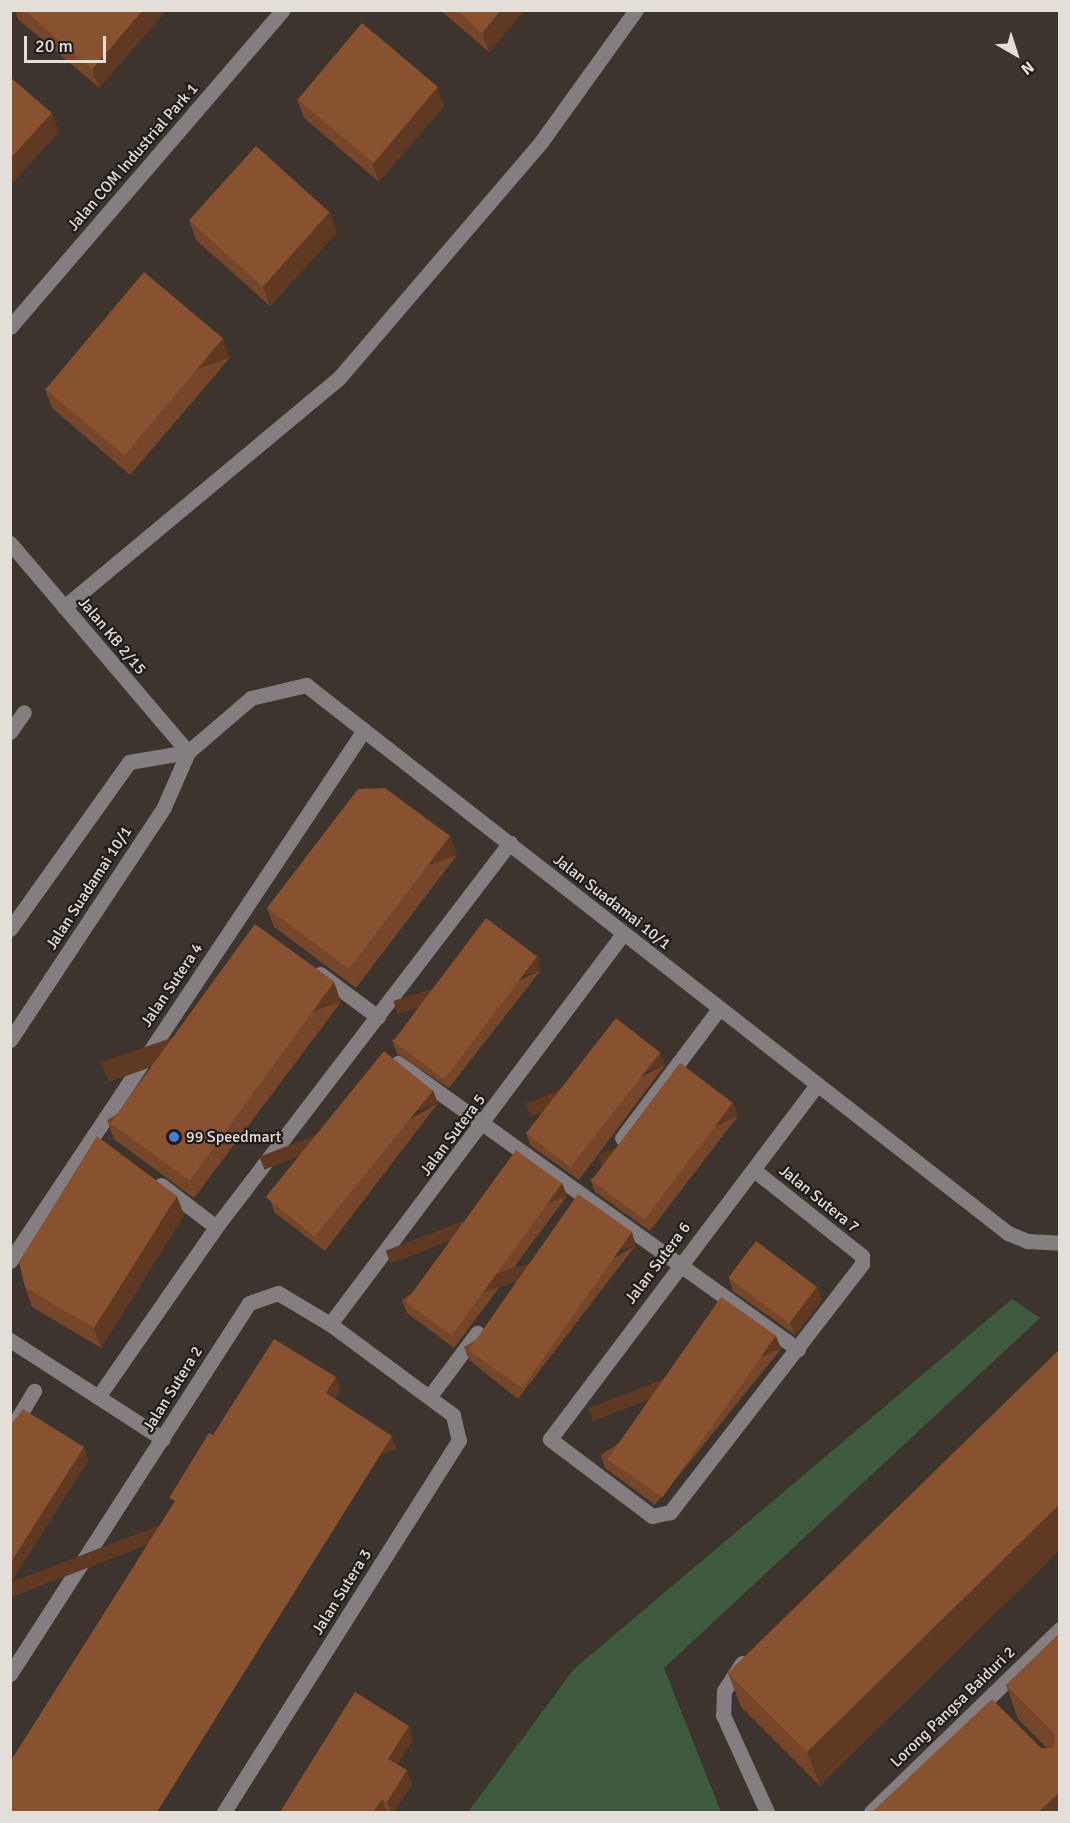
<!DOCTYPE html>
<html>
<head>
<meta charset="utf-8">
<style>
  body { margin:0 }
  #map { position:relative; width:1070px; height:1823px; overflow:hidden; background:#3d342d; font-family:Signika,sans-serif }
  div>[style] { position:absolute }
  [style*='--x'] { left:calc(var(--x)*1px); top:calc(var(--y)*1px); width:calc(var(--w)*1px); rotate:calc(var(--a)*1deg) }
  .green>* { inset:0; background:#3e5a3f }
  .minor>* { height:15px; margin:-7.5px; padding:0 7.5px; transform-origin:7.5px; border-radius:7.5px; background:#857e80 }
  .wall>* { inset:0; background:#754629 }
  .shaded-wall>* { inset:0; background:#5f3922; transform-origin:0 0 }
  .building>* { inset:0; background:#885130; transform-origin:0 0 }
  .dots>* { width:16px; height:16px; translate:-50% -50%; box-sizing:border-box; border:3px solid #211c19; border-radius:50% }
  span { translate:-50% -50%; white-space:nowrap; text-align:center; line-height:1.15; -webkit-text-stroke:4.5px #211c19; paint-order:stroke }
  .street-label { font-size:16px; color:#e4ded9 }
  .poi-label { font-size:16px; color:#e4ded9 }
  .left { translate:0 -50%; text-align:left }
  .frame { position:absolute; inset:0; border:12px solid #e4ded9; pointer-events:none }
  .north { position:absolute; left:986px; top:24px; width:60px; height:60px; -webkit-text-stroke:4px #211c19; paint-order:stroke; rotate:141deg; font-size:16px; font-weight:700; line-height:24px; text-align:center; color:#e4ded9 }
  .north::after { content:''; display:block; margin:auto; width:21px; height:27px; background:#e4ded9; clip-path:polygon(50% 0,100% 100%,50% 72%,0 100%) }
  .scale { position:absolute; left:24px; top:36px; width:82px; height:27px; box-sizing:border-box; border:3px solid #e4ded9; border-top:0; padding-left:8px; font-size:18px; line-height:21px; white-space:nowrap; color:#e4ded9; -webkit-text-stroke:4px #211c19; paint-order:stroke }
</style>
</head>
<body>
<div id="map">
  <div class="green">
    <i style="clip-path:polygon(1012px 1299px,1040px 1318px,664px 1668px,721px 1812px,468px 1812px,574px 1669px)"></i>
  </div>
  <div class="minor">
    <i style="--x:10;--y:327;--w:418;--a:-49.3"></i>
    <i style="--x:10;--y:543;--w:275;--a:49.6"></i>
    <i style="--x:64;--y:607;--w:356;--a:-39.8"></i>
    <i style="--x:338;--y:379;--w:312;--a:-49.4"></i>
    <i style="--x:541;--y:142;--w:163;--a:-54.3"></i>
    <i style="--x:10;--y:732;--w:24;--a:-55"></i>
    <i style="--x:10;--y:929;--w:205;--a:-54.5"></i>
    <i style="--x:129;--y:762;--w:60;--a:-9.6"></i>
    <i style="--x:320;--y:974;--w:72;--a:36.6"></i>
    <i style="--x:10;--y:1040;--w:279;--a:-56.5"></i>
    <i style="--x:164;--y:807;--w:60;--a:-66.4"></i>
    <i style="--x:188;--y:752;--w:83;--a:-40.6"></i>
    <i style="--x:251;--y:698;--w:57;--a:-13.3"></i>
    <i style="--x:306;--y:685;--w:891;--a:37.98"></i>
    <i style="--x:1008;--y:1233;--w:21;--a:23"></i>
    <i style="--x:1027;--y:1241;--w:33;--a:3"></i>
    <i style="--x:398;--y:1063;--w:492;--a:35.6"></i>
    <i style="--x:622;--y:1138;--w:161;--a:-53.1"></i>
    <i style="--x:754;--y:1170;--w:138;--a:38.5"></i>
    <i style="--x:862;--y:1256;--w:8;--a:90"></i>
    <i style="--x:862;--y:1264;--w:314;--a:127.7"></i>
    <i style="--x:670;--y:1512;--w:18;--a:167"></i>
    <i style="--x:652;--y:1516;--w:128;--a:-143"></i>
    <i style="--x:550;--y:1439;--w:443;--a:-53"></i>
    <i style="--x:161;--y:1185;--w:69;--a:37.4"></i>
    <i style="--x:10;--y:1261;--w:638;--a:-56.31"></i>
    <i style="--x:330;--y:1324;--w:488;--a:-53.1"></i>
    <i style="--x:10;--y:1340;--w:182;--a:32.9"></i>
    <i style="--x:430;--y:1396;--w:79;--a:-53.3"></i>
    <i style="--x:98;--y:1397;--w:207;--a:-55.2"></i>
    <i style="--x:216;--y:1227;--w:484;--a:-52.6"></i>
    <i style="--x:10;--y:1431;--w:47;--a:-59"></i>
    <i style="--x:742;--y:1663;--w:33;--a:123"></i>
    <i style="--x:724;--y:1691;--w:24;--a:92"></i>
    <i style="--x:723;--y:1715;--w:107;--a:65.6"></i>
    <i style="--x:10;--y:1674;--w:441;--a:-57.2"></i>
    <i style="--x:249;--y:1303;--w:31;--a:-19"></i>
    <i style="--x:278;--y:1293;--w:61;--a:30.8"></i>
    <i style="--x:330;--y:1324;--w:153;--a:36.5"></i>
    <i style="--x:453;--y:1415;--w:26;--a:77"></i>
    <i style="--x:459;--y:1440;--w:440;--a:122.3"></i>
    <i style="--x:871;--y:1812;--w:263;--a:-44.1"></i>
  </div>
  <div class="wall">
    <i style="clip-path:polygon(15px 10px,167px 10px,99px 88px,18px 19px)"></i>
    <i style="clip-path:polygon(440px 10px,525px 10px,489px 52px)"></i>
    <i style="clip-path:polygon(297px 99px,444px 106px,379px 182px,304px 118px)"></i>
    <i style="clip-path:polygon(189px 220px,337px 232px,270px 306px,196px 240px)"></i>
    <i style="clip-path:polygon(230px 358px,130px 475px,52px 408px,45px 389px)"></i>
    <i style="clip-path:polygon(457px 855px,356px 988px,274px 927px,267px 908px)"></i>
    <i style="clip-path:polygon(541px 970px,449px 1088px,397px 1054px,392px 1040px)"></i>
    <i style="clip-path:polygon(334px 982px,341px 1002px,194px 1198px,114px 1139px,107px 1120px)"></i>
    <i style="clip-path:polygon(665px 1065px,579px 1180px,531px 1146px,526px 1133px)"></i>
    <i style="clip-path:polygon(438px 1103px,325px 1251px,275px 1213px,270px 1200px)"></i>
    <i style="clip-path:polygon(738px 1116px,650px 1231px,595px 1192px,590px 1179px)"></i>
    <i style="clip-path:polygon(562px 1183px,567px 1196px,454px 1348px,407px 1313px,402px 1300px)"></i>
    <i style="clip-path:polygon(184px 1215px,101px 1348px,32px 1307px,25px 1287px)"></i>
    <i style="clip-path:polygon(636px 1245px,518px 1399px,469px 1360px,464px 1347px)"></i>
    <i style="clip-path:polygon(729px 1278px,817px 1287px,822px 1300px,795px 1335px,733px 1291px)"></i>
    <i style="clip-path:polygon(776px 1336px,781px 1349px,655px 1505px,605px 1468px,601px 1455px)"></i>
    <i style="clip-path:polygon(1059px 1350px,820px 1786px,741px 1707px,728px 1673px)"></i>
    <i style="clip-path:polygon(1059px 1634px,1059px 1812px,1041px 1748px,1047px 1748px,1018px 1719px,1006px 1685px)"></i>
    <i style="clip-path:polygon(413px 1739px,397px 1765px,412px 1784px,394px 1812px,280px 1812px)"></i>
  </div>
  <div class="shaded-wall">
    <i style="clip-path:polygon(143px 10px,167px 10px,99px 88px,92px 69px)"></i>
    <i style="clip-path:polygon(501px 10px,525px 10px,489px 52px,482px 33px)"></i>
    <i style="clip-path:polygon(437px 87px,444px 106px,379px 182px,372px 163px)"></i>
    <i style="clip-path:polygon(52px 113px,59px 132px,10px 186px,10px 159px)"></i>
    <i style="clip-path:polygon(330px 212px,337px 232px,270px 306px,263px 287px)"></i>
    <i style="left:223px;top:338px;width:21px;height:154px;rotate:71deg"></i>
    <i style="left:450px;top:836px;width:20px;height:167px;rotate:70deg"></i>
    <i style="left:537px;top:957px;width:14px;height:150px;rotate:73deg"></i>
    <i style="left:334px;top:982px;width:21px;height:246px;rotate:71deg"></i>
    <i style="left:660px;top:1052px;width:14px;height:144px;rotate:69deg"></i>
    <i style="left:433px;top:1090px;width:14px;height:186px;rotate:69deg"></i>
    <i style="left:733px;top:1103px;width:14px;height:145px;rotate:69deg"></i>
    <i style="left:562px;top:1183px;width:14px;height:189px;rotate:69deg"></i>
    <i style="clip-path:polygon(177px 1196px,184px 1215px,101px 1348px,94px 1328px)"></i>
    <i style="left:632px;top:1232px;width:14px;height:195px;rotate:73deg"></i>
    <i style="clip-path:polygon(817px 1287px,822px 1300px,795px 1335px,790px 1322px)"></i>
    <i style="left:776px;top:1336px;width:14px;height:201px;rotate:69deg"></i>
    <i style="clip-path:polygon(336px 1377px,340px 1390px,331px 1406px,326px 1393px)"></i>
    <i style="left:392px;top:1436px;width:14px;height:443px;rotate:69deg"></i>
    <i style="clip-path:polygon(84px 1447px,89px 1460px,10px 1584px,10px 1564px)"></i>
    <i style="clip-path:polygon(1059px 1505px,1059px 1551px,820px 1786px,807px 1752px)"></i>
    <i style="clip-path:polygon(409px 1726px,413px 1739px,393px 1772px,388px 1759px)"></i>
    <i style="clip-path:polygon(407px 1770px,412px 1784px,394px 1812px,391px 1812px,387px 1802px)"></i>
    <i style="clip-path:polygon(1059px 1793px,1059px 1812px,1039px 1812px)"></i>
    <i style="clip-path:polygon(382px 1799px,386px 1812px,373px 1812px)"></i>
  </div>
  <div class="building">
    <i style="clip-path:polygon(24px 10px,143px 10px,92px 69px)"></i>
    <i style="clip-path:polygon(456px 10px,501px 10px,482px 33px)"></i>
    <i style="left:362px;top:23px;width:99px;height:100px;rotate:40deg"></i>
    <i style="clip-path:polygon(10px 77px,52px 113px,10px 159px)"></i>
    <i style="left:256px;top:146px;width:99px;height:100px;rotate:42deg"></i>
    <i style="left:144px;top:272px;width:103px;height:153px;rotate:40deg"></i>
    <i style="clip-path:polygon(385px 788px,450px 836px,349px 969px,267px 908px,358px 789px)"></i>
    <i style="left:486px;top:918px;width:64px;height:154px;rotate:37deg"></i>
    <i style="left:255px;top:924px;width:98px;height:246px;rotate:36deg"></i>
    <i style="left:616px;top:1018px;width:56px;height:146px;rotate:38deg"></i>
    <i style="left:384px;top:1051px;width:63px;height:188px;rotate:39deg"></i>
    <i style="left:680px;top:1063px;width:66px;height:147px;rotate:37deg"></i>
    <i style="clip-path:polygon(97px 1136px,177px 1196px,94px 1328px,25px 1287px,19px 1262px)"></i>
    <i style="left:516px;top:1150px;width:57px;height:188px;rotate:36deg"></i>
    <i style="left:578px;top:1194px;width:66px;height:191px;rotate:35deg"></i>
    <i style="left:756px;top:1241px;width:76px;height:46px;rotate:37deg"></i>
    <i style="left:721px;top:1297px;width:67px;height:198px;rotate:35deg"></i>
    <i style="clip-path:polygon(274px 1339px,336px 1377px,326px 1393px,392px 1436px,157px 1812px,10px 1812px,10px 1762px,175px 1501px,169px 1498px,209px 1433px,213px 1435px)"></i>
    <i style="clip-path:polygon(1059px 1350px,1059px 1505px,807px 1752px,728px 1673px)"></i>
    <i style="clip-path:polygon(23px 1409px,84px 1447px,10px 1564px,10px 1426px)"></i>
    <i style="clip-path:polygon(1059px 1634px,1059px 1793px,1039px 1812px,872px 1812px,992px 1699px,1041px 1748px,1054px 1748px,1055px 1734px,1006px 1685px)"></i>
    <i style="clip-path:polygon(355px 1692px,409px 1726px,388px 1759px,407px 1770px,387px 1802px,382px 1799px,373px 1812px,280px 1812px)"></i>
  </div>
  <div class="dots">
    <i style="left:174px;top:1137px;background:#3f7fe0"></i>
  </div>
  <div class="street-label">
    <span style="left:133px;top:157px;rotate:-49deg">Jalan COM Industrial Park 1</span>
    <span style="left:112px;top:636px;rotate:50deg">Jalan KB 2/15</span>
    <span style="left:89px;top:888px;rotate:-57deg">Jalan Suadamai 10/1</span>
    <span style="left:612px;top:902px;rotate:38deg">Jalan Suadamai 10/1</span>
    <span style="left:172px;top:985px;rotate:-56deg">Jalan Sutera 4</span>
    <span style="left:453px;top:1135px;rotate:-53deg">Jalan Sutera 5</span>
    <span style="left:819px;top:1199px;rotate:39deg">Jalan Sutera 7</span>
    <span style="left:658px;top:1263px;rotate:-53deg">Jalan Sutera 6</span>
    <span style="left:173px;top:1389px;rotate:-58deg">Jalan Sutera 2</span>
    <span style="left:342px;top:1592px;rotate:-58deg">Jalan Sutera 3</span>
    <span style="left:953px;top:1707px;rotate:-44deg">Lorong Pangsa Baiduri 2</span>
  </div>
  <div class="poi-label">
    <span class="left" style="left:186px;top:1137px">99 Speedmart</span>
  </div>
  <div class="frame"></div>
  <div class="north">N</div>
  <div class="scale">20 m</div>
</div>
</body>
</html>
